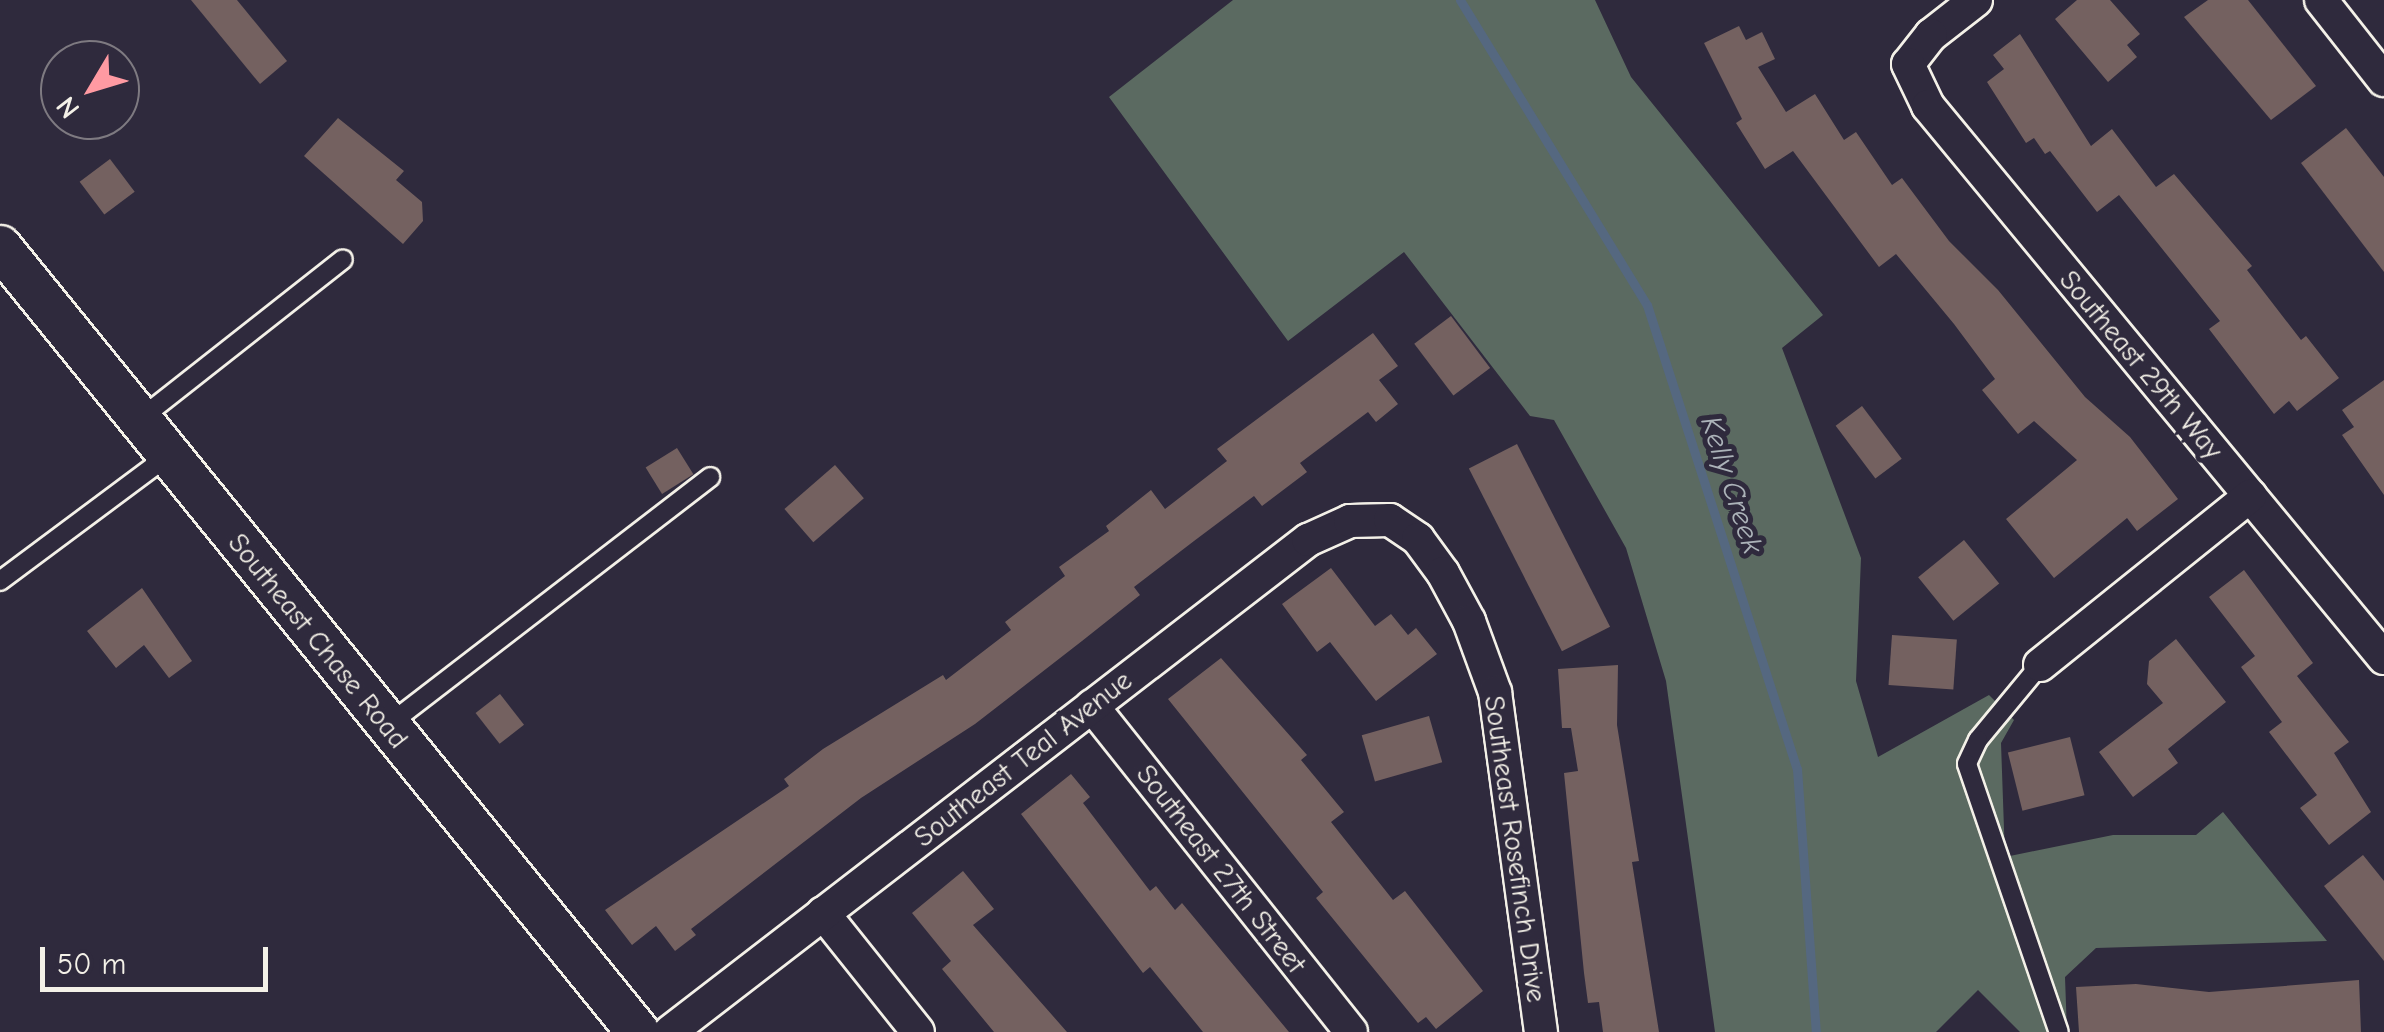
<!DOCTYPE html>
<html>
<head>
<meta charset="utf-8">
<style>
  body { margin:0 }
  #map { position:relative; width:2384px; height:1032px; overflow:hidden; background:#2f2a3d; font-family:"Comic Neue",sans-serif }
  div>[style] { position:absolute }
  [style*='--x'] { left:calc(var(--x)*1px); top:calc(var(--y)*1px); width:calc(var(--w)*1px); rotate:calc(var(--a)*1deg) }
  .green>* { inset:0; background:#5b6a61 }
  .stream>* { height:9px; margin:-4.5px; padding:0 4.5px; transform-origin:4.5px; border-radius:4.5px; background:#556880 }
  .building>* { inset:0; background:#746160; transform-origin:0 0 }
  .roads { filter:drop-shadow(2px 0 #f4f1e8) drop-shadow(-2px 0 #f4f1e8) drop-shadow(0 2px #f4f1e8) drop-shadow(0 -2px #f4f1e8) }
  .service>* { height:18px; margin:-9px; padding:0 9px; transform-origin:9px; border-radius:9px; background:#2f2a3d }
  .minor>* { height:32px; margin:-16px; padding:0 16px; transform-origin:16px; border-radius:16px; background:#2f2a3d }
  .tertiary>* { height:42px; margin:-21px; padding:0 21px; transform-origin:21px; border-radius:21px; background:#2f2a3d }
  span { translate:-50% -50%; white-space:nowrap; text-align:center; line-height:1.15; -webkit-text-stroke:10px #2f2a3d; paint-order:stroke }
  .street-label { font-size:28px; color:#f4f1e8 }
  .water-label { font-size:30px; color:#acb3b9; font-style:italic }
  .north { position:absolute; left:40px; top:40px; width:100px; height:100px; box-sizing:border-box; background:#2f2a3d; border:2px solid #7e7a81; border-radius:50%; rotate:232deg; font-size:28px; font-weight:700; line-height:40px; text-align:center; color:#f4f1e8 }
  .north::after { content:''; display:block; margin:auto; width:35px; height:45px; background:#ff9aa2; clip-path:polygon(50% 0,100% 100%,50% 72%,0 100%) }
  .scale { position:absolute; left:40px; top:947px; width:228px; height:45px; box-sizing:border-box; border:5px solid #f4f1e8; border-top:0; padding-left:12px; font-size:30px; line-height:35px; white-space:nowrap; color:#f4f1e8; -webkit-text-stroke:8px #2f2a3d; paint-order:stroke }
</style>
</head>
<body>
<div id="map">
  <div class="green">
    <i style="clip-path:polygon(1233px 0,1595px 0,1631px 77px,1823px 315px,1782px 348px,1861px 558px,1856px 681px,1878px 757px,1989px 695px,2014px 720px,2001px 743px,2005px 857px,2113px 835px,2196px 835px,2223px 812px,2327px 941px,2096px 948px,2065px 977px,2067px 1032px,2020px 1032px,1978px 990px,1936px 1032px,1715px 1032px,1666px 681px,1626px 548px,1554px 420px,1530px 416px,1404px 252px,1288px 341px,1109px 97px)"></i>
  </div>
  <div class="stream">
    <i style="--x:1460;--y:0;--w:358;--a:58.5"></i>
    <i style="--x:1647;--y:305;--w:488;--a:72.1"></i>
    <i style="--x:1797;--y:769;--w:264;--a:85.9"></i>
  </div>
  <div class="building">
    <i style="clip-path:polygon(191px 0,237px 0,287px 61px,260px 84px)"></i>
    <i style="clip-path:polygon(2077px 0,2110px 0,2140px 34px,2127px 45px,2137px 57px,2108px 82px,2055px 19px)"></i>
    <i style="clip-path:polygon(2208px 0,2248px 0,2316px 86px,2271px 120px,2184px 17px)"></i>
    <i style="clip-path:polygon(1739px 26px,1746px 40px,1762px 32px,1775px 59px,1758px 67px,1786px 112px,1815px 94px,1844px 140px,1856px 132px,1892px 185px,1902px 178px,1949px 241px,1998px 290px,2085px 397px,2130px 437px,2178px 499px,2137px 531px,2127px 518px,2054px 578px,2006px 519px,2077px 460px,2034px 421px,2018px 434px,1982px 390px,1995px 379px,1954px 324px,1896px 254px,1879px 267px,1793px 151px,1765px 169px,1736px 123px,1742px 119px,1704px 43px)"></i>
    <i style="clip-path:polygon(2020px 34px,2091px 146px,2112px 129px,2156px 187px,2174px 174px,2252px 266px,2247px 270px,2301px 340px,2306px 336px,2339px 378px,2297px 411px,2289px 401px,2274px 414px,2209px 329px,2220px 321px,2119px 195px,2097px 212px,2050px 151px,2045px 154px,2034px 138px,2026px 143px,1987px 82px,2004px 69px,1993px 55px)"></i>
    <i style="clip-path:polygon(338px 118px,404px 171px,396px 180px,422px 202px,423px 221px,403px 244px,304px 156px)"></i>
    <i style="clip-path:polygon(2346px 128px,2384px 177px,2384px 272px,2301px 163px)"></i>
    <i style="left:110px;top:159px;width:41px;height:38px;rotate:53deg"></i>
    <i style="left:1451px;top:316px;width:65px;height:46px;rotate:53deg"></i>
    <i style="clip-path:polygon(1373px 333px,1398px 366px,1379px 380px,1398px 404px,1376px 422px,1368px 412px,1300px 463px,1307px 472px,1262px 506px,1254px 496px,1194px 541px,1134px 587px,1140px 595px,1082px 641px,975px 724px,861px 798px,691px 929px,696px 935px,675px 951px,656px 926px,632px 945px,605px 910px,789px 786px,784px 779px,823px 749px,943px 675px,946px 680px,1011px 630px,1005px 622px,1065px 576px,1059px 567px,1109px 531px,1106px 526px,1151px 490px,1165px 509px,1227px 461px,1217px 449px)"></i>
    <i style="clip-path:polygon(2384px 380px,2384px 495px,2342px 435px,2354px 427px,2342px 410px)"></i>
    <i style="left:1862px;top:406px;width:66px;height:33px;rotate:53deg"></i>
    <i style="left:1517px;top:444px;width:205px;height:54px;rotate:63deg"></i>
    <i style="left:677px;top:448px;width:31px;height:37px;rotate:58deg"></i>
    <i style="left:835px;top:465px;width:44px;height:67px;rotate:49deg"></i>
    <i style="left:1964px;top:540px;width:56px;height:59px;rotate:51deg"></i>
    <i style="clip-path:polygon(1331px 568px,1375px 626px,1391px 614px,1408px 635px,1416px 628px,1437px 654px,1376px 701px,1330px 642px,1317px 652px,1282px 604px)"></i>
    <i style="clip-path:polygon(2244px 570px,2313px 663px,2297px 676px,2349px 742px,2334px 753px,2371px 812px,2329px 845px,2300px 808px,2317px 795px,2269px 732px,2282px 722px,2241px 667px,2255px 656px,2209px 597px)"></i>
    <i style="clip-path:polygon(142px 588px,192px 661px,169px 678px,144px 645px,116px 668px,87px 631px)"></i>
    <i style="left:1892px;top:635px;width:65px;height:50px;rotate:4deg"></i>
    <i style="clip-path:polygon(2176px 639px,2226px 702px,2168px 749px,2178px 763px,2133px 797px,2099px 752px,2163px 703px,2147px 684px,2149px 661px)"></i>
    <i style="clip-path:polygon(1221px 658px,1307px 755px,1301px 760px,1344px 812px,1331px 822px,1393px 900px,1405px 891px,1483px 991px,1436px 1029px,1426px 1017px,1418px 1023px,1316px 898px,1323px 892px,1168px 699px)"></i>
    <i style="clip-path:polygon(1618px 665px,1617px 725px,1639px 861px,1632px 862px,1659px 1032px,1603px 1032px,1599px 1002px,1588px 1003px,1584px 973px,1564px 773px,1578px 771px,1571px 728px,1562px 728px,1558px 669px)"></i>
    <i style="left:500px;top:694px;width:39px;height:31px;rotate:52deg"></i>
    <i style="left:1429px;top:716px;width:48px;height:70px;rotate:74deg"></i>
    <i style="left:2070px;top:737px;width:60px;height:64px;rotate:76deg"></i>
    <i style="clip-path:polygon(1071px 774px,1090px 797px,1083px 803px,1150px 891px,1156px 886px,1175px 910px,1182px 903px,1289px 1032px,1203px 1032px,1150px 967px,1143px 973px,1021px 814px)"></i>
    <i style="clip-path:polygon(2363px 855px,2384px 881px,2384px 961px,2324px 886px)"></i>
    <i style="clip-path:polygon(963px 871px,994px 909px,973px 925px,1067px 1032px,994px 1032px,942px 969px,951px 961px,912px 913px)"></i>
    <i style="clip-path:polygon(2359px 980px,2361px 1032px,2079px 1032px,2076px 987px,2136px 984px,2209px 992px)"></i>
  </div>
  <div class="roads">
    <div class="service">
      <i style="--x:140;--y:419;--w:258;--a:-38.2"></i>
      <i style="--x:0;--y:581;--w:209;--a:-36.7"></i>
      <i style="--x:2040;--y:665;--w:97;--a:129.6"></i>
      <i style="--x:1978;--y:740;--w:26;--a:115"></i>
      <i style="--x:1967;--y:764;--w:283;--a:71.1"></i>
      <i style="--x:387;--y:726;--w:408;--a:-37.6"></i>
    </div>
    <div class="minor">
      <i style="--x:1976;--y:0;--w:57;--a:142.1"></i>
      <i style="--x:1931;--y:35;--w:37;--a:128"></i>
      <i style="--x:1908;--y:64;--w:47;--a:64.5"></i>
      <i style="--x:1928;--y:106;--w:716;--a:50.44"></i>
      <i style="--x:2321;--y:0;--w:102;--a:51.8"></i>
      <i style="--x:2040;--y:665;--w:270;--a:-38.8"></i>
      <i style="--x:1092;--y:706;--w:416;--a:51.5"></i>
      <i style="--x:823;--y:913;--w:152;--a:51.4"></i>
      <i style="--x:670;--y:1032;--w:806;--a:-37.64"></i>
      <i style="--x:1308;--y:540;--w:46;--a:-24.3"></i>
      <i style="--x:1350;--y:521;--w:40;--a:-1.4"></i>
      <i style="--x:1390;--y:520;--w:34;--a:34"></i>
      <i style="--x:1418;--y:539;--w:42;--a:53.7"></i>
      <i style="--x:1443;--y:573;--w:55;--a:61.6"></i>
      <i style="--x:1469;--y:621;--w:76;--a:69.9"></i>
      <i style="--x:1495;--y:692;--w:343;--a:82.3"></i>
    </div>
    <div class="tertiary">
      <i style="--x:0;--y:247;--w:1012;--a:50.9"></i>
    </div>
  </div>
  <div class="street-label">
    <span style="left:2141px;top:365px;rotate:50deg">Southeast 29th Way</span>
    <span style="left:318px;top:641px;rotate:51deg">Southeast Chase Road</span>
    <span style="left:1023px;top:759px;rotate:-38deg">Southeast Teal Avenue</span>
    <span style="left:1515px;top:849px;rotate:82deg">Southeast Rosefinch Drive</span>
    <span style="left:1221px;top:869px;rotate:52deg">Southeast 27th Street</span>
  </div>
  <div class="water-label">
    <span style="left:1731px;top:485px;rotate:72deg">Kelly Creek</span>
  </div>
  <div class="north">N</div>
  <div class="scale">50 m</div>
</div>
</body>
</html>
